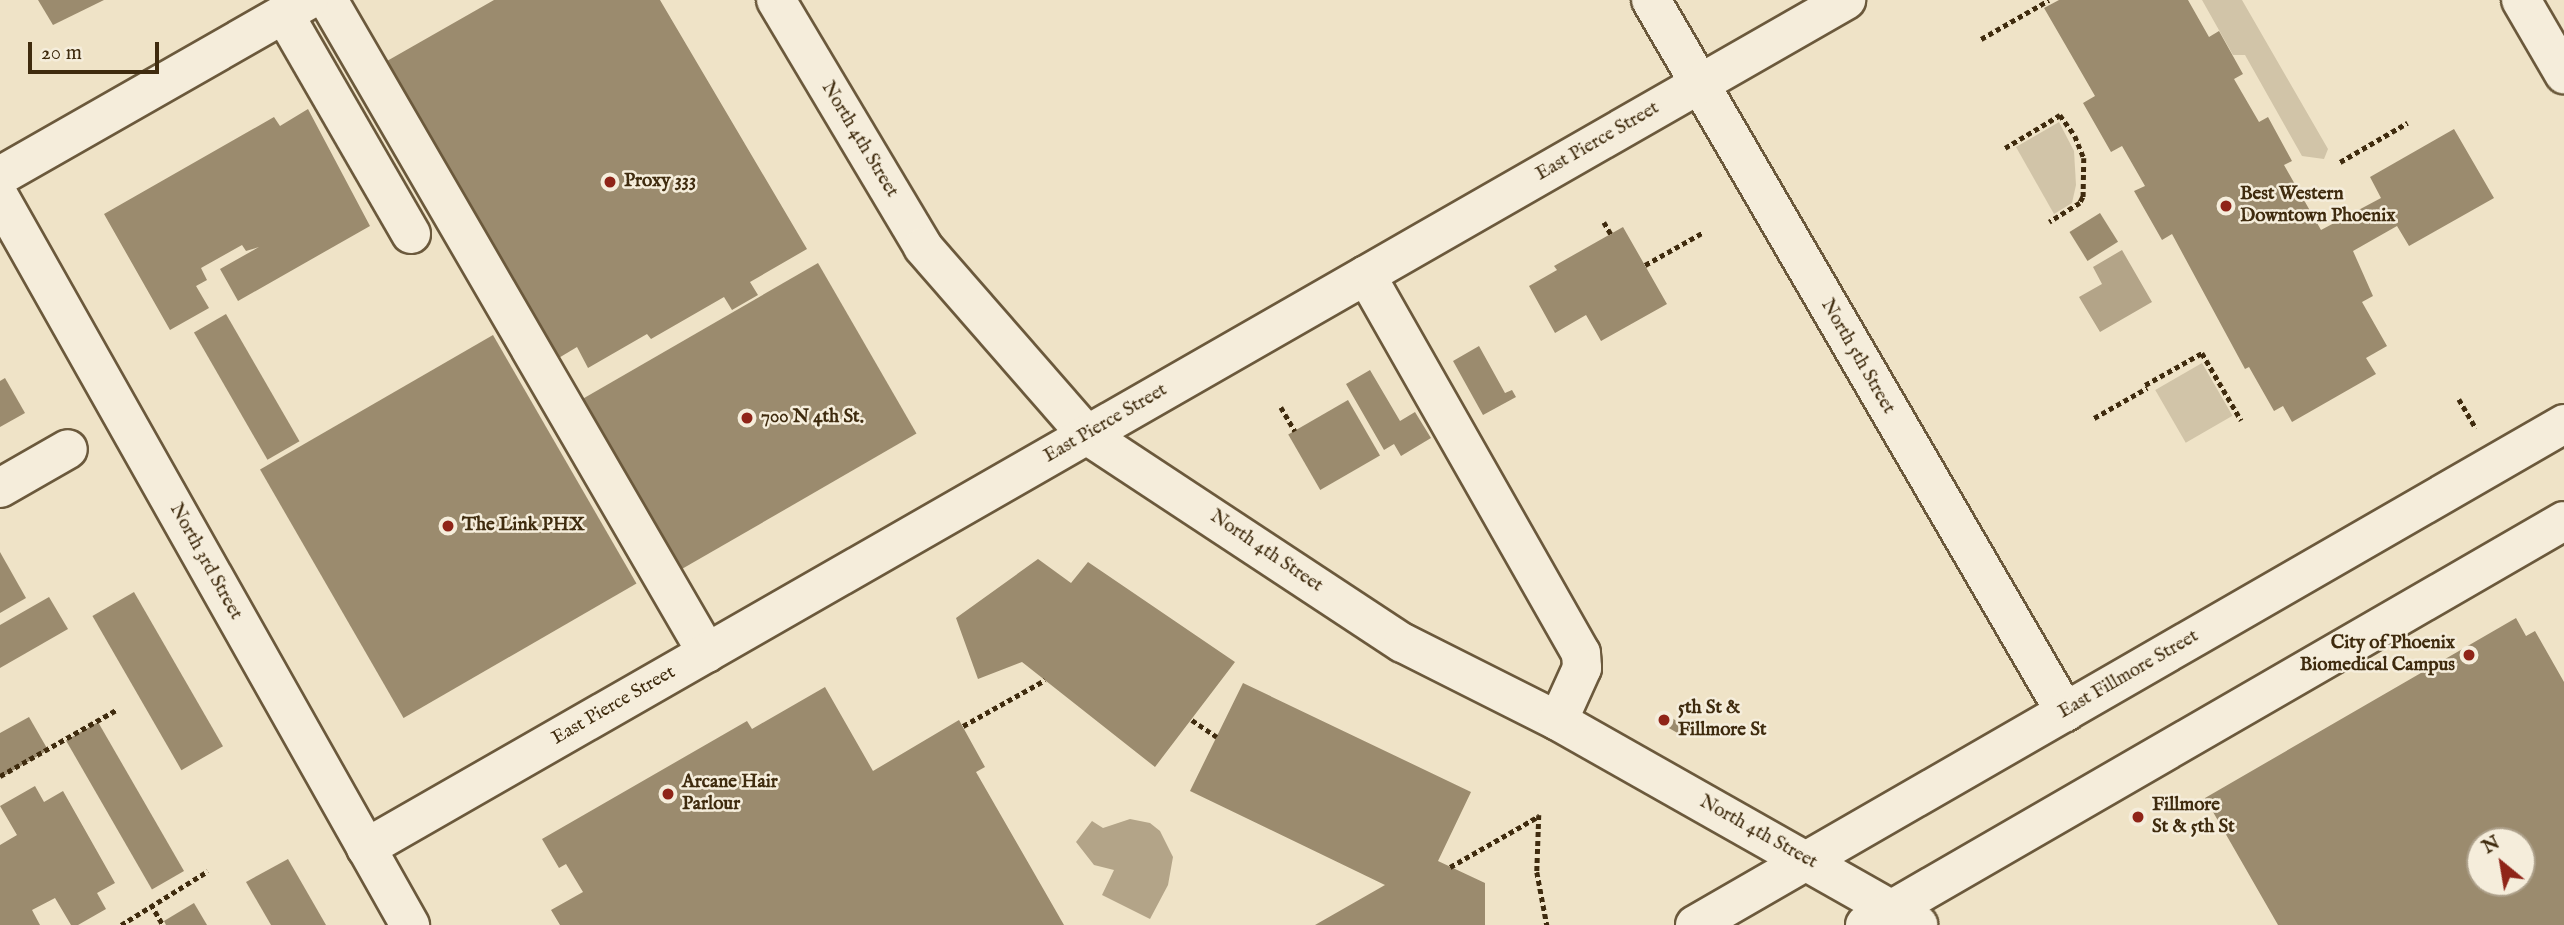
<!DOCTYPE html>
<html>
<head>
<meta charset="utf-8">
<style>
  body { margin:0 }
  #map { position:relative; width:2564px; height:925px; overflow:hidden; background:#efe3c7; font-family:"IM FELL English",serif }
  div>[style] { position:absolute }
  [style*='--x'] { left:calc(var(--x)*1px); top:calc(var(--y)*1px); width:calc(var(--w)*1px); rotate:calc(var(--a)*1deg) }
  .green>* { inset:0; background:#d1c4a8; transform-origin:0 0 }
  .water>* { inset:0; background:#b3a488 }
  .building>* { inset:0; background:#9b8b6e; transform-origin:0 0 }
  .path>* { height:4.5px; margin-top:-2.25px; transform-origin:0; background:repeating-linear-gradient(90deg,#3f2b0e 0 5px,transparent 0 8.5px) }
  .roads { filter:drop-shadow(2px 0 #6b593c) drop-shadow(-2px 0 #6b593c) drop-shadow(0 2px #6b593c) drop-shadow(0 -2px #6b593c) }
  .minor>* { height:38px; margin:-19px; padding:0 19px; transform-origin:19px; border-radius:19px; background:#f5eddb }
  .dots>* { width:19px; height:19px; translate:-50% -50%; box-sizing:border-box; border:4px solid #f5eddb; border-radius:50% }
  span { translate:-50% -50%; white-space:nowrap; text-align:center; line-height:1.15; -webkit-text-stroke:5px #f5eddb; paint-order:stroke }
  .street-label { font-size:19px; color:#3f2b0e }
  .poi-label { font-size:19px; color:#3f2b0e; font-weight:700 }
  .left { translate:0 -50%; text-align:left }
  .right { translate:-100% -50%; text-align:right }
  .north { position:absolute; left:2466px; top:827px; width:70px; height:70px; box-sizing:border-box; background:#f5eddb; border:2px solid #ac9f89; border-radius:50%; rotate:330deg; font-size:19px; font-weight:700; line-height:28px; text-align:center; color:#3f2b0e }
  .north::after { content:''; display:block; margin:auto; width:24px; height:32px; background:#8f2418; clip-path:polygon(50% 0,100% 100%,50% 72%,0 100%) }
  .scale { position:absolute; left:28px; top:42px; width:131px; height:32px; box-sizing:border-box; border:4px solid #3f2b0e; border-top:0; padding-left:9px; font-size:21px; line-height:24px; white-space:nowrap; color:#3f2b0e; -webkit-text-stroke:5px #f5eddb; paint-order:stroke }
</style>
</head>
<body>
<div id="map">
  <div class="green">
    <i style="clip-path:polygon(2202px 0,2242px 0,2328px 149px,2324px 159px,2302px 156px,2245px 55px,2233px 55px)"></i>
    <i style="clip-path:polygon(2059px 122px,2074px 151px,2076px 185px,2072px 203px,2054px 214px,2016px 147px)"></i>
    <i style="left:2202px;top:363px;width:61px;height:54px;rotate:60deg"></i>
  </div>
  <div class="water">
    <i style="clip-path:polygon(2122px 250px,2152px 302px,2100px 332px,2079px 297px,2102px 284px,2093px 267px)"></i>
    <i style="clip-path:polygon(1130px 819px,1150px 823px,1160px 831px,1173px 857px,1168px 885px,1150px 919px,1102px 895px,1114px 870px,1094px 865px,1076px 842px,1092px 821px,1103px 828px)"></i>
  </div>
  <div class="building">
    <i style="clip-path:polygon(38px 0,104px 0,53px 25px)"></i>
    <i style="clip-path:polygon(494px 0,660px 0,807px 249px,750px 282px,758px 295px,732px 310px,724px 297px,651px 339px,647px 334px,588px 368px,577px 347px,557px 359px,416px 120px,420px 118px,387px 61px)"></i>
    <i style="clip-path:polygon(2059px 0,2188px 0,2209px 37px,2219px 31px,2243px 74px,2234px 79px,2259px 122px,2268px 117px,2292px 161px,2284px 165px,2321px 230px,2381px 198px,2370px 177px,2454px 129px,2494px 198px,2409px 246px,2397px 226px,2353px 251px,2373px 296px,2362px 302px,2387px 346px,2366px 358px,2376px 374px,2292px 422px,2283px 406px,2274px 411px,2249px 367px,2245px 369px,2172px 234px,2162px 240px,2134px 191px,2145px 186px,2122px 146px,2111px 152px,2083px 103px,2095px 96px,2044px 8px)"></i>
    <i style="clip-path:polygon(308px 109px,370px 226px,238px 301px,220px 269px,259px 247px,246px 251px,242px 245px,201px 268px,207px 280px,196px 286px,209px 308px,170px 330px,104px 214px,274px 117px,280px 126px)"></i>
    <i style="left:2100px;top:213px;width:34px;height:36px;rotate:58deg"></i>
    <i style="clip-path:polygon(1623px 227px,1667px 304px,1601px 341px,1586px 315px,1555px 333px,1529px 286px,1557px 270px,1554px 266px)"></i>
    <i style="left:818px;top:263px;width:197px;height:279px;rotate:60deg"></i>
    <i style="left:226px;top:314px;width:147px;height:37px;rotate:60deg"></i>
    <i style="left:493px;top:335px;width:287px;height:269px;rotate:60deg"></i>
    <i style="clip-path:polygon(1479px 346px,1505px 393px,1512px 390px,1516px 397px,1483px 415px,1453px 361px)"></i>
    <i style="clip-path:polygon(1370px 370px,1400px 421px,1415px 412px,1431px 438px,1401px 456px,1394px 444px,1384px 450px,1346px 384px)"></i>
    <i style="clip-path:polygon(5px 378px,25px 413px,0 427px,0 381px)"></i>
    <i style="left:1348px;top:400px;width:64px;height:69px;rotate:60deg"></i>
    <i style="clip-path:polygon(0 552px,26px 598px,0 613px)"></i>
    <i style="clip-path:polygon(1038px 559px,1071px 583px,1088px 562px,1235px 662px,1155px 767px,1022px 662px,978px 679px,956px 618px)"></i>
    <i style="left:134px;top:592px;width:178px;height:48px;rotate:60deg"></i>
    <i style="clip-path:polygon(49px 597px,68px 629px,0 668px,0 625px)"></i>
    <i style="clip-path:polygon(evenodd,2516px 618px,2526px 636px,2535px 631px,2564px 682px,2564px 925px,2278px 925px,2205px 798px,2516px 618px,2480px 841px,2522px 841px,2522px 883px,2480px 883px,2480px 841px)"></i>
    <i style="clip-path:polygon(1243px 683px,1471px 792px,1438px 861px,1485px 883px,1485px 925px,1315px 925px,1385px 885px,1190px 791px)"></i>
    <i style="clip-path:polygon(825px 687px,873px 771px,959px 720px,985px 767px,976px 772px,1064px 925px,560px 925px,551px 910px,583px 892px,566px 864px,559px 868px,542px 839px,747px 721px,752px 729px)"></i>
    <i style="left:1663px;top:713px;width:24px;height:10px;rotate:30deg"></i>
    <i style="clip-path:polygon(29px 717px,48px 750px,0 778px,0 733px)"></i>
    <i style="left:98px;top:722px;width:172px;height:37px;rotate:60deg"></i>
    <i style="clip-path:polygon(35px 786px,44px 802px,63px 791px,115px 883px,97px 893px,106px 909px,78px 925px,71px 925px,55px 898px,32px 910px,40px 925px,0 925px,0 845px,17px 835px,0 806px)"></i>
    <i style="clip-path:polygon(288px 859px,326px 925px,271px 925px,246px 882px)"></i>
    <i style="clip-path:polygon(194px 903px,207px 925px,166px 925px,164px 921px)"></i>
  </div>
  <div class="path">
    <i style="--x:1981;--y:39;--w:78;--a:-29.8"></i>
    <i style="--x:2005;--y:148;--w:64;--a:-31"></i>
    <i style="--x:2060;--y:115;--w:26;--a:54"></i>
    <i style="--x:2075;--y:136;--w:24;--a:68"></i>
    <i style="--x:2084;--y:158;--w:39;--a:91"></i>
    <i style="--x:2083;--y:197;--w:7;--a:117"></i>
    <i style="--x:2080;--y:203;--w:36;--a:148"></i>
    <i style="--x:2340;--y:162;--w:78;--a:-30.2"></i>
    <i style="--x:1604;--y:222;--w:14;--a:60"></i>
    <i style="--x:1645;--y:265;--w:65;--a:-29.3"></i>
    <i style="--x:2145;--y:385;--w:65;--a:-29.3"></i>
    <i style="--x:2202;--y:353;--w:78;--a:59.8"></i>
    <i style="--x:2459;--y:399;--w:34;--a:60"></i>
    <i style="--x:1281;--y:407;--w:28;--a:60"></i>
    <i style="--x:2094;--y:418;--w:61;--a:-29.5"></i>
    <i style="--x:1192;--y:720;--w:30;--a:34"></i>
    <i style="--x:963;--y:726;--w:94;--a:-29.3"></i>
    <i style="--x:0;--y:776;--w:133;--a:-29.6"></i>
    <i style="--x:1539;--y:815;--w:57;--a:92"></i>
    <i style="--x:1537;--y:872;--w:54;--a:79.3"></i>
    <i style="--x:1450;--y:867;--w:103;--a:-29.8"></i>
    <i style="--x:151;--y:904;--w:24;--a:60"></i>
    <i style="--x:121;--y:925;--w:102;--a:-31.8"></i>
  </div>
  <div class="roads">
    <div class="minor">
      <i style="--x:328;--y:0;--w:755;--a:59.87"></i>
      <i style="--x:776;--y:0;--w:287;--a:59.2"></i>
      <i style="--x:923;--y:247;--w:249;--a:48.9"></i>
      <i style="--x:1087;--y:435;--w:378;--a:33.4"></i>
      <i style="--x:1403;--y:643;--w:174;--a:26.7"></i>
      <i style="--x:1558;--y:721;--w:414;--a:29.5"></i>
      <i style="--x:1651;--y:0;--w:824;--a:59.82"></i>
      <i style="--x:2521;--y:0;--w:86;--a:59.8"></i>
      <i style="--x:284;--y:14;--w:254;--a:60"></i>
      <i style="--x:0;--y:176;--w:355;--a:-29.7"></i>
      <i style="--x:0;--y:198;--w:835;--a:60.58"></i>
      <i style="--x:1366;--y:275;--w:435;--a:60.4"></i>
      <i style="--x:1581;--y:653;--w:15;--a:86"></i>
      <i style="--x:1582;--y:668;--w:58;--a:114.4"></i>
      <i style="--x:0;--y:488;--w:78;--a:-29.8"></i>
      <i style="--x:366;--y:848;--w:1706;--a:-29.81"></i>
      <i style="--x:1695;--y:925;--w:1003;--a:-29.96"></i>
      <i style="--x:1865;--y:925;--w:807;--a:-30.03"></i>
    </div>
  </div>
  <div class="dots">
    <i style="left:610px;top:182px;background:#8f2418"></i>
    <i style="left:2226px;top:206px;background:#8f2418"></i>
    <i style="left:747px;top:418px;background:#8f2418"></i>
    <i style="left:448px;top:526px;background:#8f2418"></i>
    <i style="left:2469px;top:655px;background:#8f2418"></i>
    <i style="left:1664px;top:720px;background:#8f2418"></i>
    <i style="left:668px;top:794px;background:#8f2418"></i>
    <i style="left:2138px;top:817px;background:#8f2418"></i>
  </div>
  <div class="street-label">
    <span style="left:859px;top:140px;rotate:59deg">North 4th Street</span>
    <span style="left:1598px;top:142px;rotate:-30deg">East Pierce Street</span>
    <span style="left:1857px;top:357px;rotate:60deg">North 5th Street</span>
    <span style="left:1106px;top:424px;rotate:-30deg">East Pierce Street</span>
    <span style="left:1266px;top:552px;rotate:34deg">North 4th Street</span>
    <span style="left:205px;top:562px;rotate:61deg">North 3rd Street</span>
    <span style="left:2129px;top:675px;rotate:-30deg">East Fillmore Street</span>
    <span style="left:614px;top:706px;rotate:-30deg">East Pierce Street</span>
    <span style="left:1758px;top:833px;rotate:29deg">North 4th Street</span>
  </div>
  <div class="poi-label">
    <span class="left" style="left:624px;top:182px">Proxy 333</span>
    <span class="left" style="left:2240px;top:206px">Best Western<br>Downtown Phoenix</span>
    <span class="left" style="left:761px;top:418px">700 N 4th St.</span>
    <span class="left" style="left:462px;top:526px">The Link PHX</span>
    <span class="right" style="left:2455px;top:655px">City of Phoenix<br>Biomedical Campus</span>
    <span class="left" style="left:1678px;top:720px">5th St &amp;<br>Fillmore St</span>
    <span class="left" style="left:682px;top:794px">Arcane Hair<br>Parlour</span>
    <span class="left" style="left:2152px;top:817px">Fillmore<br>St &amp; 5th St</span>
  </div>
  <div class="north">N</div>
  <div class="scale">20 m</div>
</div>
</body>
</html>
